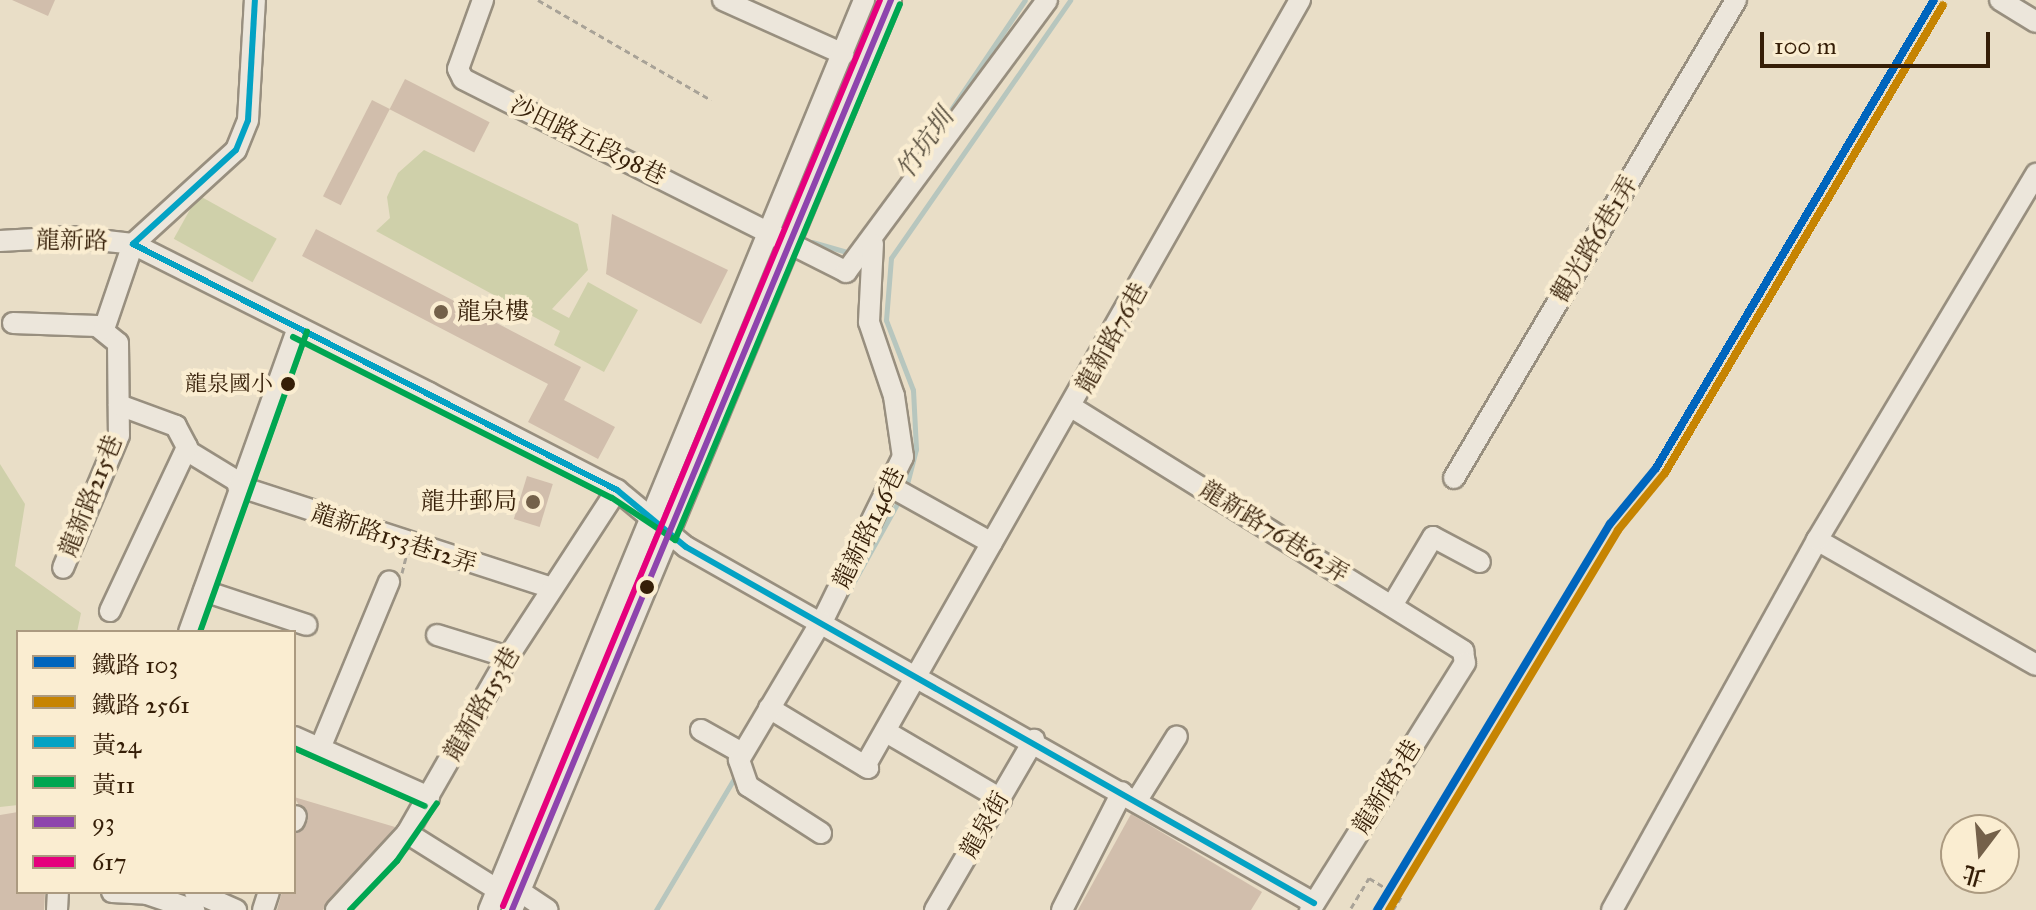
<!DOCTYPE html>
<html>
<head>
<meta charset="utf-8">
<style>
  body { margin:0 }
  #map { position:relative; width:2036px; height:910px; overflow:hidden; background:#e9dec7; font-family:"IM FELL Great Primer","Noto Serif TC",serif }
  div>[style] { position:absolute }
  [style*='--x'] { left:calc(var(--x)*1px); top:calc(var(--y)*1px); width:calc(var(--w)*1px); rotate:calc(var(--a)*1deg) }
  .green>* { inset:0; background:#cfd0aa; transform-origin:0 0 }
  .stream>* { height:5px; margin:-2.5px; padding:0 2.5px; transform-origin:2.5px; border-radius:2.5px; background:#b7c6be }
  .building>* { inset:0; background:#d1beac; transform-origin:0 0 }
  .path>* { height:3px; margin-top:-1.5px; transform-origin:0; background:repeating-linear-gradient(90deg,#a8a297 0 6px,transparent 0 10px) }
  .roads { filter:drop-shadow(2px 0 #988f7f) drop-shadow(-2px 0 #988f7f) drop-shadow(0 2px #988f7f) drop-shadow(0 -2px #988f7f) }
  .minor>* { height:20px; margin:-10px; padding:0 10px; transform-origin:10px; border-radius:10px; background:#ece6db }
  .bus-1>* { height:6px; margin:-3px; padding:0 3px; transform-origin:3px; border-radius:3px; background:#03a2c4 }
  .bus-2>* { height:6px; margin:-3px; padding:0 3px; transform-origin:3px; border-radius:3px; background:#00a651 }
  .bus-3>* { height:6px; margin:-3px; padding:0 3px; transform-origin:3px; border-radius:3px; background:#8e44ad }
  .bus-4>* { height:6px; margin:-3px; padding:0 3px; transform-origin:3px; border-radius:3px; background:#e5007d }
  .rail-1>* { height:8px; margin:-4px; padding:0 4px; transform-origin:4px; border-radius:4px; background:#0065bd }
  .rail-2>* { height:8px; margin:-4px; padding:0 4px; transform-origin:4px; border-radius:4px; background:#c68402 }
  .dots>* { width:22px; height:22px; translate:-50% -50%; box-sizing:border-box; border:4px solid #faedd1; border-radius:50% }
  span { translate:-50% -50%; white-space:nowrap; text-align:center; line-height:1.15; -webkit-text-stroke:8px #faedd1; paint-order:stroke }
  .bus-label { font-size:22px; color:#351e07 }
  .right { translate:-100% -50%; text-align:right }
  .street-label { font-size:24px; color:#351e07 }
  .poi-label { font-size:24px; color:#351e07 }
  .left { translate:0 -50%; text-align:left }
  .water-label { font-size:26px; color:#564d3d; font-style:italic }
  .legend { position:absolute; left:16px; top:630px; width:280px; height:264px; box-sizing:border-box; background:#faedd1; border:2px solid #ab9a80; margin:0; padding:10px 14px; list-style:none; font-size:24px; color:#351e07 }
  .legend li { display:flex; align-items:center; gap:16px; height:40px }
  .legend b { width:40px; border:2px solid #ab9a80 }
  .north { position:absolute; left:1940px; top:814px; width:80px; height:80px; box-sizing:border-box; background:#faedd1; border:2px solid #ab9a80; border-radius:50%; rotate:196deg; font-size:22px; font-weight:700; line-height:32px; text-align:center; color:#351e07 }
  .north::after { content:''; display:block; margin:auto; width:28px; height:36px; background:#74614a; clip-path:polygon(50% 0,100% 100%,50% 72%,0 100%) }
  .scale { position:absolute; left:1760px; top:32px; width:230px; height:36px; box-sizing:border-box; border:4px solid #351e07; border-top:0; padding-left:10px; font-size:24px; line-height:28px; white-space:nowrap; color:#351e07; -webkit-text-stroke:6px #faedd1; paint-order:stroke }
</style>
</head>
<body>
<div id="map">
  <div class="green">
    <i style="clip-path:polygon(424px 150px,578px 224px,588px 270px,552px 309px,569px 318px,588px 282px,638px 310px,604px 372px,554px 345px,560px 331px,376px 231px,390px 218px,387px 197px,398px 173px)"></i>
    <i style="left:198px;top:195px;width:90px;height:50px;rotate:29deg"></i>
    <i style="clip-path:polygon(0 464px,25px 504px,15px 566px,81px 613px,77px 632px,18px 632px,18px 805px,0 807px)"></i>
  </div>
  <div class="stream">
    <i style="--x:919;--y:157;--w:189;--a:-56"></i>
    <i style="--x:812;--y:242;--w:40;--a:16"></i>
    <i style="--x:906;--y:488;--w:40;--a:-75.6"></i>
    <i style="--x:916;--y:449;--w:59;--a:-92.9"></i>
    <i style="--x:913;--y:390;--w:75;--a:-111.1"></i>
    <i style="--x:886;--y:320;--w:62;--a:-85.4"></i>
    <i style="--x:891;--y:258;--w:314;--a:-55.2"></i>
    <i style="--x:838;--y:610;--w:129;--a:-60.9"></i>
    <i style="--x:656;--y:910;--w:157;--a:-59.3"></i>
  </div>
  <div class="building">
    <i style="clip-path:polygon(12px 0,55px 0,48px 16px)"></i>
    <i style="left:405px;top:79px;width:95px;height:34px;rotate:27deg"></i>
    <i style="left:372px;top:100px;width:20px;height:108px;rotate:27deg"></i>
    <i style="clip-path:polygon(612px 214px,728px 270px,701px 324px,606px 274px)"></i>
    <i style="clip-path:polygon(316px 229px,581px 367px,564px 400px,615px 427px,598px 459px,528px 422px,548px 384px,302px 256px)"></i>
    <i style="left:527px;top:476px;width:27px;height:45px;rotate:17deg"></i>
    <i style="clip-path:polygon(294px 797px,395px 827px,323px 910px,277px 910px,282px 892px,294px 892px,294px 834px,308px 820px)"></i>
    <i style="clip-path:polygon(18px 812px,18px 892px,45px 892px,44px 910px,0 910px,0 815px)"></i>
    <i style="clip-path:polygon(1131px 814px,1262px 892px,1251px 910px,1078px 910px)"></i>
  </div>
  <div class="path">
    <i style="--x:538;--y:0;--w:200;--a:30"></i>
    <i style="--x:402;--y:573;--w:16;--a:-76"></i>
    <i style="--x:1351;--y:908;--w:35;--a:-59"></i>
    <i style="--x:1369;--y:878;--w:37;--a:31"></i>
    <i style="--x:1401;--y:897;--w:15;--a:122"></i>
  </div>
  <div class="roads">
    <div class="minor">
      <i style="--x:483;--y:0;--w:73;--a:109.9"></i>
      <i style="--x:458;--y:69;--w:11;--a:63"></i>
      <i style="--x:463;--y:79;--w:429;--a:26.7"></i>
      <i style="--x:846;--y:272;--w:338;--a:-53.5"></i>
      <i style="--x:723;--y:0;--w:132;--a:24.2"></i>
      <i style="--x:2000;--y:0;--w:42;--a:31.4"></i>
      <i style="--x:0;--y:241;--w:71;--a:-3.2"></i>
      <i style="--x:71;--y:237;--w:62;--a:6.4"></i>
      <i style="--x:133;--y:244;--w:331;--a:26.7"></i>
      <i style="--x:429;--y:393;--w:212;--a:27.3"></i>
      <i style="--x:617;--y:490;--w:89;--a:39.6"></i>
      <i style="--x:686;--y:547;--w:722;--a:29.55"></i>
      <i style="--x:13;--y:323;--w:84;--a:2"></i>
      <i style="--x:97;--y:326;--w:27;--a:39"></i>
      <i style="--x:118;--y:343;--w:92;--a:89.4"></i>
      <i style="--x:119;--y:435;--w:144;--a:112.8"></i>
      <i style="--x:104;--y:329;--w:90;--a:-71.2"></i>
      <i style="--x:133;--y:244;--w:139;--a:-42.4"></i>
      <i style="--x:236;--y:150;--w:32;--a:-68"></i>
      <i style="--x:248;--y:120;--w:120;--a:-86.7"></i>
      <i style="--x:1073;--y:408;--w:460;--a:31.9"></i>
      <i style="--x:1463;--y:651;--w:12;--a:81"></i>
      <i style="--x:1465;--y:663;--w:292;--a:122.1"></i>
      <i style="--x:186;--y:450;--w:63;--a:31.4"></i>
      <i style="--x:1454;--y:478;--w:555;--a:-59.46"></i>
      <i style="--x:238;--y:486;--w:329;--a:18"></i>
      <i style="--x:893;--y:488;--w:113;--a:29.1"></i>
      <i style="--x:1817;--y:540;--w:252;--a:29.7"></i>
      <i style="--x:204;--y:591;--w:108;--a:18.3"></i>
      <i style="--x:1393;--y:604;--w:78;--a:-59.2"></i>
      <i style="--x:1433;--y:537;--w:53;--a:28"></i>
      <i style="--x:110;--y:611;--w:181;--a:-64.8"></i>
      <i style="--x:187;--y:447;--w:24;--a:-118"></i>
      <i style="--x:176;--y:426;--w:61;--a:-159.8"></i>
      <i style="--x:822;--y:622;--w:184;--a:-63.9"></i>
      <i style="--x:903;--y:457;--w:62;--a:-98.4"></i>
      <i style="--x:894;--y:396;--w:78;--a:-108.7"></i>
      <i style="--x:869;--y:322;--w:78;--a:-87.1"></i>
      <i style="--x:189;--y:632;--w:323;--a:-70.3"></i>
      <i style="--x:437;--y:635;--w:74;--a:17.2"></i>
      <i style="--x:769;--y:708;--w:116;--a:31.2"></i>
      <i style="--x:701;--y:730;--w:47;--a:29.3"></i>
      <i style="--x:888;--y:733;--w:131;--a:30.3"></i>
      <i style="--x:294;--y:737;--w:148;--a:24"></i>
      <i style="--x:321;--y:746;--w:178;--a:-67.5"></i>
      <i style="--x:865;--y:766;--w:881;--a:-60.41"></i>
      <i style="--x:1137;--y:800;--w:75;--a:-58"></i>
      <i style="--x:294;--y:821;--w:5;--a:-68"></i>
      <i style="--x:407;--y:833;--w:120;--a:32.1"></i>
      <i style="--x:821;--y:833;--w:87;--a:-147.2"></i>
      <i style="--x:748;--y:786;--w:28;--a:-109"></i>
      <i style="--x:739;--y:760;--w:161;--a:-59.3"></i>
      <i style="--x:112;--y:892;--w:35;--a:3"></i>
      <i style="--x:147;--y:894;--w:50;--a:18.8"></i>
      <i style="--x:195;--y:892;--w:45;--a:23.7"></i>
      <i style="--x:521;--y:892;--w:32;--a:34"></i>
      <i style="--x:57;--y:910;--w:18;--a:-87"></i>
      <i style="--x:263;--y:910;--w:19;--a:-72"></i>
      <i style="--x:336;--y:910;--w:105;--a:-47.3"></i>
      <i style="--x:407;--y:833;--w:203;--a:-60.2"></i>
      <i style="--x:508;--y:657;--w:199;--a:-56.9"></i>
      <i style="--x:489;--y:910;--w:984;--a:-67.6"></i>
      <i style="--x:512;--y:910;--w:986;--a:-67.39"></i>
      <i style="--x:935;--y:910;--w:197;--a:-59.8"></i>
      <i style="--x:1062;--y:910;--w:132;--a:-63"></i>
      <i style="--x:1612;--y:910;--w:423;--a:-61"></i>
      <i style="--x:1817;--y:540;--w:427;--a:-59.1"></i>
    </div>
  </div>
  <div class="bus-1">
    <i style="--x:133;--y:244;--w:543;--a:26.94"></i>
    <i style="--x:617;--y:490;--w:89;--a:39.6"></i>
    <i style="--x:686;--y:547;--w:722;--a:29.55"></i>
    <i style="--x:133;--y:244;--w:139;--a:-42.4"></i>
    <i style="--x:236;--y:150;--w:32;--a:-68"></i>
    <i style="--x:248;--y:120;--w:120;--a:-86.7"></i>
  </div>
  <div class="bus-2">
    <i style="--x:293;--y:337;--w:357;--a:26.8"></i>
    <i style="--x:612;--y:498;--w:76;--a:33.7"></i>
    <i style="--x:675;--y:540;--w:581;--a:-67.23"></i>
    <i style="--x:200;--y:632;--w:319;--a:-70.4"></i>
    <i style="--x:294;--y:748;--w:143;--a:23.9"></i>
    <i style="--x:350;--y:910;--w:68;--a:-46.2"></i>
    <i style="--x:397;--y:861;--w:70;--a:-55.4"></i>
  </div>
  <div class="bus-3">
    <i style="--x:512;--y:910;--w:986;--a:-67.39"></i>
  </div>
  <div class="bus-4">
    <i style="--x:503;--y:906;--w:981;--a:-67.41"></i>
  </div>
  <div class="rail-1">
    <i style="--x:1377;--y:910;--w:451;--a:-58.9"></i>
    <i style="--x:1610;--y:524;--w:72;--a:-50.6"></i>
    <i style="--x:1656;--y:468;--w:544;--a:-59.29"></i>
  </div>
  <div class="rail-2">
    <i style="--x:1389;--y:910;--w:444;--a:-58.9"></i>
    <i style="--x:1618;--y:530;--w:74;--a:-50.5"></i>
    <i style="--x:1665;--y:473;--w:544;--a:-59.29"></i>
  </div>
  <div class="dots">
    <i style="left:441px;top:312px;background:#74614a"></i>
    <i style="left:288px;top:384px;background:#351e07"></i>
    <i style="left:533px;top:502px;background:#74614a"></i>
    <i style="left:647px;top:587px;background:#351e07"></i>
  </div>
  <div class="bus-label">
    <span class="right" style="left:273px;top:384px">龍泉國小</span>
  </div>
  <div class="street-label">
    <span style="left:588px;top:141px;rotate:26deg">沙田路五段98巷</span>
    <span style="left:1595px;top:239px;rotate:-59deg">觀光路6巷1弄</span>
    <span style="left:72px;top:241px;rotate:1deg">龍新路</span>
    <span style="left:1112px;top:338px;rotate:-61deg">龍新路76巷</span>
    <span style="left:91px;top:496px;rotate:-68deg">龍新路215巷</span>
    <span style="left:869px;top:528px;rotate:-64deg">龍新路146巷</span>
    <span style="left:1274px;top:532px;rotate:32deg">龍新路76巷62弄</span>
    <span style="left:394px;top:539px;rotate:18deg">龍新路153巷12弄</span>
    <span style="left:482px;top:704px;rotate:-60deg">龍新路153巷</span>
    <span style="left:1387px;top:787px;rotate:-58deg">龍新路3巷</span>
    <span style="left:985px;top:825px;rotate:-60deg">龍泉街</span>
  </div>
  <div class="poi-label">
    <span class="left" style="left:457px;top:312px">龍泉樓</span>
    <span class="right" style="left:517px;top:502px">龍井郵局</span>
  </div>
  <div class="water-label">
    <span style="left:925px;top:144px;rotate:-55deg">竹坑圳</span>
  </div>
  <ul class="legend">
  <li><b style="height:10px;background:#0065bd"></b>鐵路 103</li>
  <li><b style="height:10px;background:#c68402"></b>鐵路 2561</li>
  <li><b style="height:10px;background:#03a2c4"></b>黃24</li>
  <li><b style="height:10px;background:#00a651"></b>黃11</li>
  <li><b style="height:10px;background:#8e44ad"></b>93</li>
  <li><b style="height:10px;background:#e5007d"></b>617</li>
  </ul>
  <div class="north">北</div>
  <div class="scale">100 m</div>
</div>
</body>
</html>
